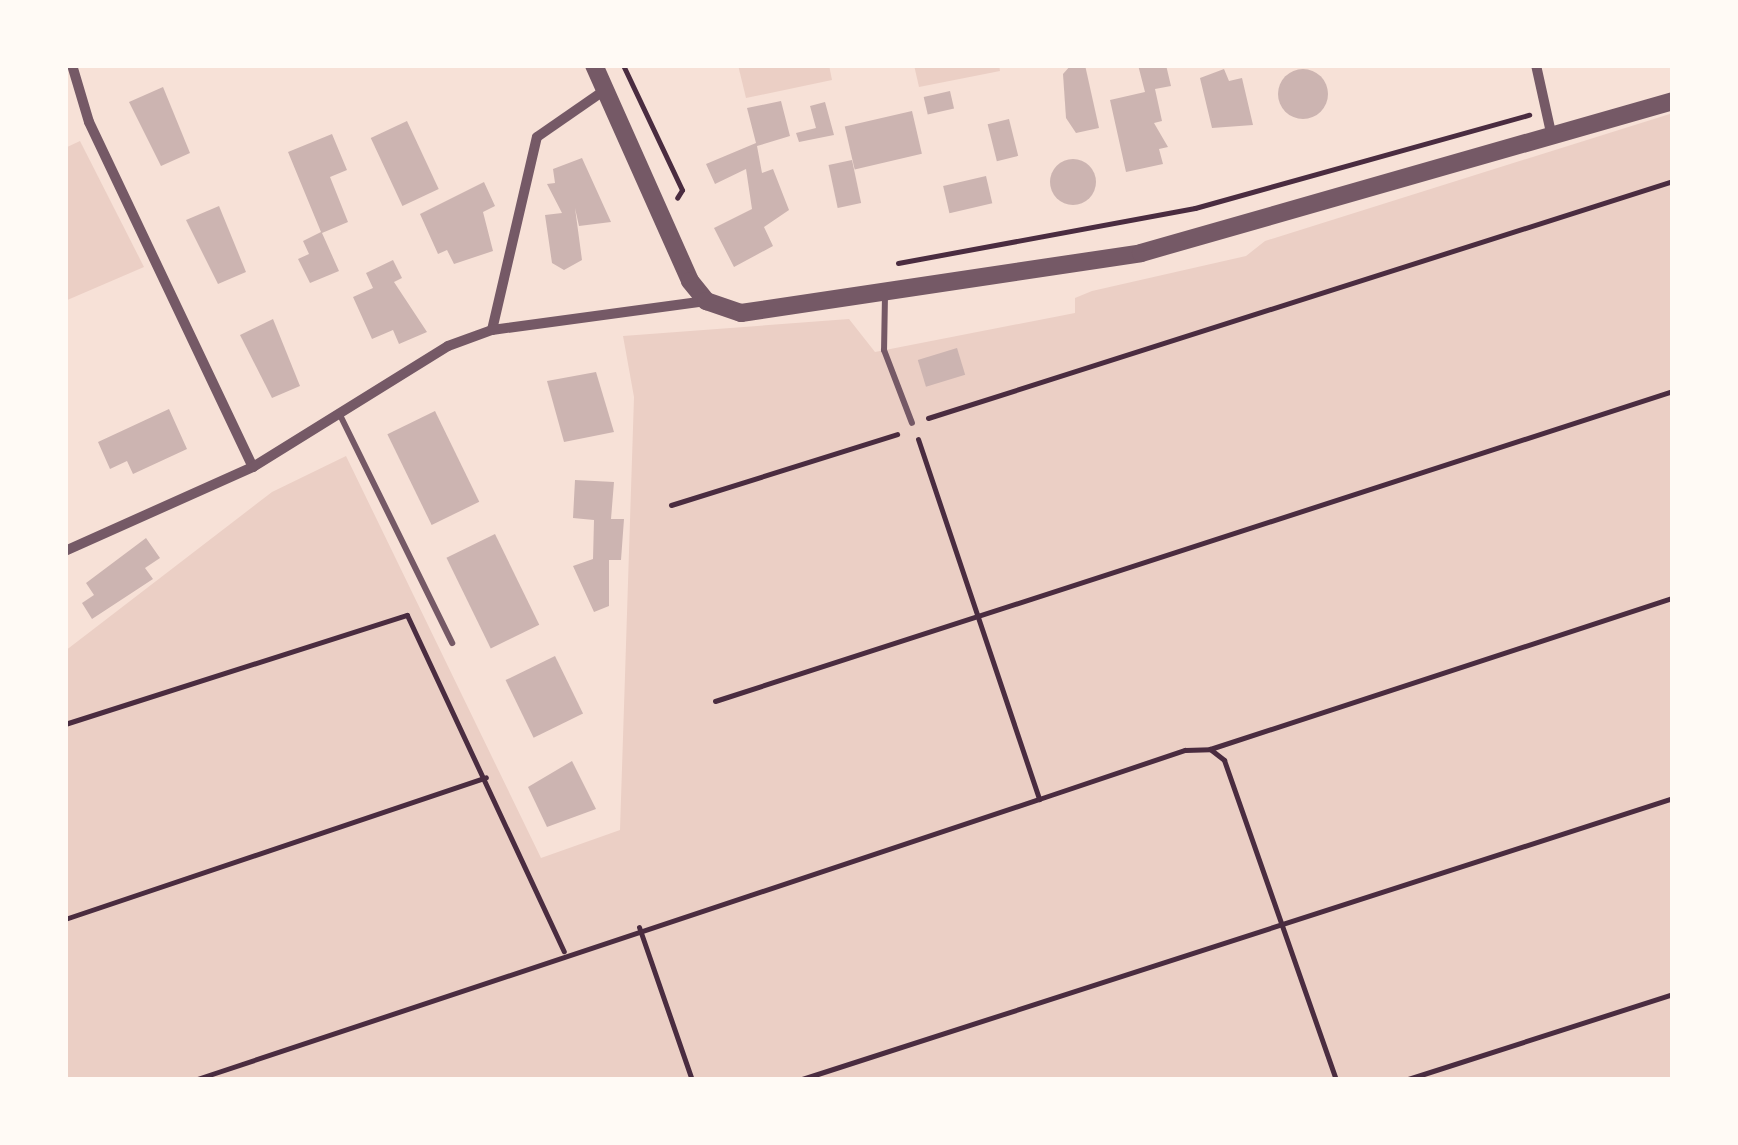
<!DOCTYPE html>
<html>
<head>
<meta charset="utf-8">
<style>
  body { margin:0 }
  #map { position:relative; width:1738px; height:1145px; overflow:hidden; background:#f7e1d7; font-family:"IBM Plex Sans",sans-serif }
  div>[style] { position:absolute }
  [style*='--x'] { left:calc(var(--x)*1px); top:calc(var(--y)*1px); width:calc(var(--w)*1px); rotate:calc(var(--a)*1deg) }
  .green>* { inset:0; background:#ebcfc5 }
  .building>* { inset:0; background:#ccb4b1; transform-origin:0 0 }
  .round { border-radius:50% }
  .path>* { height:5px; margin:-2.5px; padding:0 2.5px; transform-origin:2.5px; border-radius:2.5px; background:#4a2c40 }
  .service>* { height:6px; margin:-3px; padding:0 3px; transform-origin:3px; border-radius:3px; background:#755966 }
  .minor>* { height:10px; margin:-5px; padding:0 5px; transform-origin:5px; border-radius:5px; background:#755966 }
  .tertiary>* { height:18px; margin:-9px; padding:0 9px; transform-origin:9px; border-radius:9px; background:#755966 }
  span { translate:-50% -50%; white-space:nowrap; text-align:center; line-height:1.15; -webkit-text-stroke:10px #fffaf5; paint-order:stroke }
  .frame { position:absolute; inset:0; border:68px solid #fffaf5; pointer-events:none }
</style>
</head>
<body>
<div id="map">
  <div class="green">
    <i style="clip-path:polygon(738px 65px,829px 65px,832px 80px,746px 98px)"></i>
    <i style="clip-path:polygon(914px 65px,999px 65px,1000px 71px,919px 87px)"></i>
    <i style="clip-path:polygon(1673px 113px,1673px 1080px,65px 1080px,65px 651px,272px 492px,346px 456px,541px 858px,620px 830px,634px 397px,623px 336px,849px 319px,875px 352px,1075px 313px,1075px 298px,1092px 291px,1246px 256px,1265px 241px)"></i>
    <i style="clip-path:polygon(80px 141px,144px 267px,65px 301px,65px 148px)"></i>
  </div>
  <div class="building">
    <i style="clip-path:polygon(1071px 65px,1085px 65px,1099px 128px,1076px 133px,1066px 118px,1063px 74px)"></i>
    <i style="clip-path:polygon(1138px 65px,1166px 65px,1171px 86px,1155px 89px,1162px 121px,1154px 123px,1168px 147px,1159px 149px,1163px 164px,1126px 172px,1110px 100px,1145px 92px)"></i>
    <i style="clip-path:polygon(1224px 69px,1229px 81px,1242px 78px,1253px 125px,1212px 128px,1200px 78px)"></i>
    <i class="round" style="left:1278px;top:69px;width:50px;height:50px"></i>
    <i style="clip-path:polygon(163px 87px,190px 153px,161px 166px,129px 102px)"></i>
    <i style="left:950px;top:91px;width:18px;height:27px;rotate:77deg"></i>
    <i style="clip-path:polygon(781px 101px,790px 136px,757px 146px,762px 173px,773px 169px,789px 210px,764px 227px,773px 246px,734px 267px,714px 228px,752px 209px,746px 169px,715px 184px,706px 164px,756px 143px,747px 108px)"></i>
    <i style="clip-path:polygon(825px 102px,834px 135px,799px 142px,796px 133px,816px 128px,810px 106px)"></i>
    <i style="left:912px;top:111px;width:44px;height:69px;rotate:77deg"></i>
    <i style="left:1009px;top:119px;width:38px;height:22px;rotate:76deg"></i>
    <i style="left:407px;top:121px;width:75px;height:40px;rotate:65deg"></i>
    <i style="clip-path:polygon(332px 134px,347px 170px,330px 177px,348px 222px,322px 233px,339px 271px,310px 283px,298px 259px,309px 254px,303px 241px,321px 232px,288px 152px)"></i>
    <i style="clip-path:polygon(582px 158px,611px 222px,579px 226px,575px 208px,582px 260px,564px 270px,552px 263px,545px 215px,562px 213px,547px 184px,555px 183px,553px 169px)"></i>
    <i class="round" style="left:1050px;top:159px;width:46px;height:46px"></i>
    <i style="left:852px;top:160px;width:44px;height:24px;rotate:78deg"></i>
    <i style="left:986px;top:176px;width:28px;height:44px;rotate:77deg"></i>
    <i style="clip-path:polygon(484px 182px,495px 206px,483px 212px,493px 251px,454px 264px,447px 250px,438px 254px,420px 214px)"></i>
    <i style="clip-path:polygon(219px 206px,246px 272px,218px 284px,186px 220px)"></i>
    <i style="clip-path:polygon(393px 260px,402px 278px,394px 282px,427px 332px,399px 344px,393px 330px,372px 339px,353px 297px,373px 288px,366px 273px)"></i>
    <i style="clip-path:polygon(273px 319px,300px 386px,272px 398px,240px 335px)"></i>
    <i style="left:957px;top:348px;width:28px;height:41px;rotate:73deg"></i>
    <i style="clip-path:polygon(596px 372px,614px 432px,564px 442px,547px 381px)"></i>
    <i style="clip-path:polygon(169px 409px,187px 449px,133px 474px,127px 461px,110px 469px,98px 442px)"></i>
    <i style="left:435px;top:411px;width:101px;height:53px;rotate:64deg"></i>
    <i style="clip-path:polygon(575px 480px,614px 482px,611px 519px,624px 519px,621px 560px,609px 560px,609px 606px,594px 612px,573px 566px,593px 559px,594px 520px,573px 518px)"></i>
    <i style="left:495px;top:534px;width:101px;height:54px;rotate:64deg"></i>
    <i style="clip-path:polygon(146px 538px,160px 558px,145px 568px,153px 579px,92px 619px,82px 603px,94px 595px,86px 583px)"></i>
    <i style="left:555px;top:656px;width:64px;height:55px;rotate:64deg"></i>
    <i style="clip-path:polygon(572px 761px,596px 809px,547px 827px,528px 787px)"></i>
  </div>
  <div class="path">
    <i style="--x:623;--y:65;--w:138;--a:64.7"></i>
    <i style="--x:682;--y:190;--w:9;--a:122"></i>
    <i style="--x:898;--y:263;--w:302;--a:-10.5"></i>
    <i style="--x:1195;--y:208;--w:347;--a:-15.6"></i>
    <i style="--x:928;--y:418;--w:782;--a:-17.65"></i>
    <i style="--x:918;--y:439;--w:380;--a:71.4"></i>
    <i style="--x:1039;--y:799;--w:154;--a:-18.6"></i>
    <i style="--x:1185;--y:750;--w:25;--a:-2"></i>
    <i style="--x:1210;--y:749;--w:18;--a:38"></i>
    <i style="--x:1224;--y:760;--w:339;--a:70.7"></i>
    <i style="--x:671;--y:505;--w:237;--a:-17.4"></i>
    <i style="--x:715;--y:701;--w:1007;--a:-17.93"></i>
    <i style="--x:65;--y:724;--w:359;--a:-17.7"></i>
    <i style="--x:407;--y:615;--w:371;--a:65"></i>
    <i style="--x:1210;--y:749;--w:487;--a:-18.1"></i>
    <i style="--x:65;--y:919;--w:444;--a:-18.6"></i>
    <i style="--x:639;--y:927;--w:162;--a:70.9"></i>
    <i style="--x:194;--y:1080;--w:890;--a:-18.39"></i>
    <i style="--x:799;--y:1080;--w:918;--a:-17.88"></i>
    <i style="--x:1405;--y:1080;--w:281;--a:-17.8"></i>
  </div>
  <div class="service">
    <i style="--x:885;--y:295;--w:55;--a:91"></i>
    <i style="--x:884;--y:350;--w:78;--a:69"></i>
    <i style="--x:341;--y:417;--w:252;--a:63.8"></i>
  </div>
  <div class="minor">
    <i style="--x:72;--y:65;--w:59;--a:73.4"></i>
    <i style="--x:89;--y:122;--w:382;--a:64.6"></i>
    <i style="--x:1536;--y:65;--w:74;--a:77.5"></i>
    <i style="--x:492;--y:330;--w:198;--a:-76.9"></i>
    <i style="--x:537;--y:137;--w:83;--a:-34.7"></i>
    <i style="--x:65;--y:551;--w:206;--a:-24.1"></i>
    <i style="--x:253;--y:467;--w:229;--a:-31.8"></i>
    <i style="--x:448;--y:346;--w:47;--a:-20"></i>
    <i style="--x:492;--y:330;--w:216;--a:-7.7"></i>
  </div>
  <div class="tertiary">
    <i style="--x:594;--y:65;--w:236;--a:66"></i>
    <i style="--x:690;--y:281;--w:26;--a:51"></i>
    <i style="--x:706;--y:301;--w:37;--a:19"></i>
    <i style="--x:741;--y:313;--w:404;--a:-8.5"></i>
    <i style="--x:1141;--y:253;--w:553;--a:-15.95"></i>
  </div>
  <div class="frame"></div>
</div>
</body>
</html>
